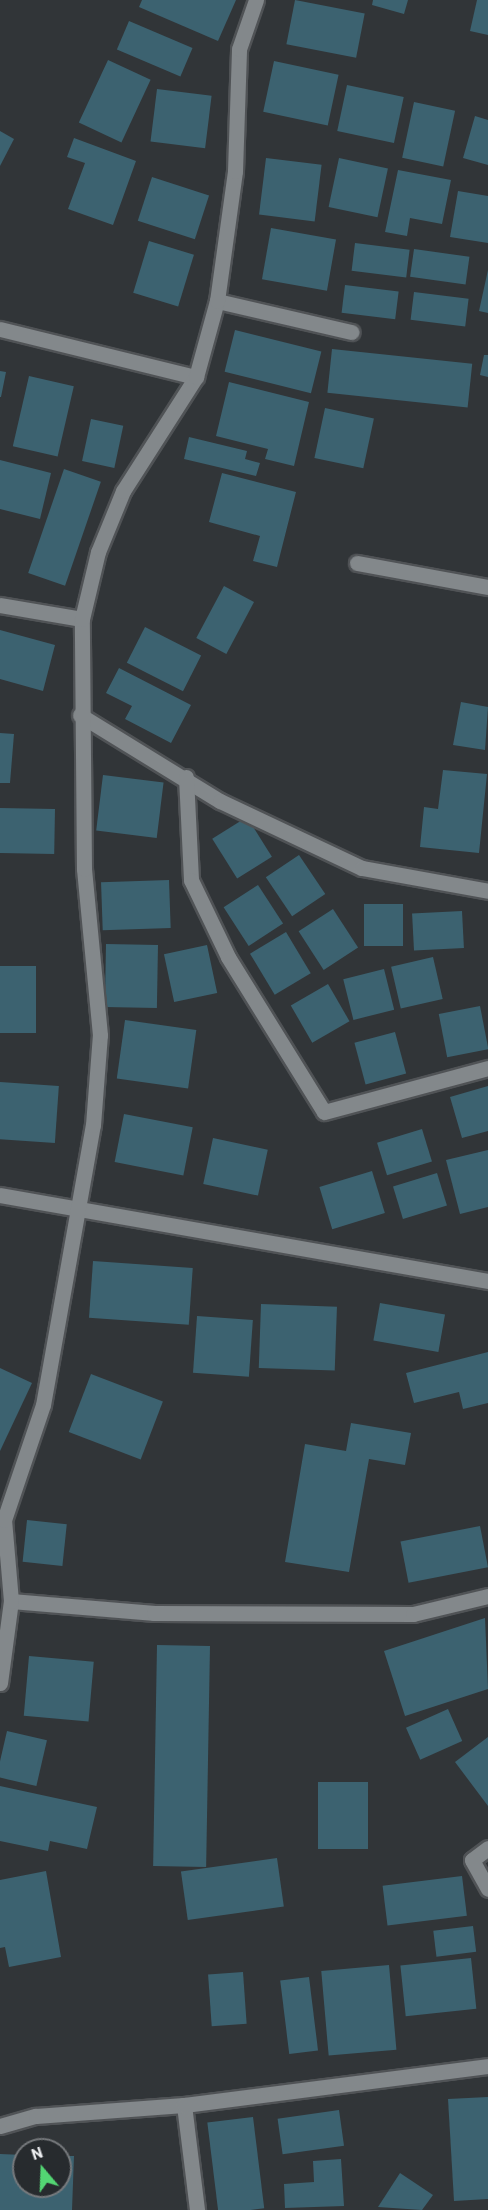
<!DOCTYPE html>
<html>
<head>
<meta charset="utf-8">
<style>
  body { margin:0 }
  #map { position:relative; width:488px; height:2210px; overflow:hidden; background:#313538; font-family:Barlow,sans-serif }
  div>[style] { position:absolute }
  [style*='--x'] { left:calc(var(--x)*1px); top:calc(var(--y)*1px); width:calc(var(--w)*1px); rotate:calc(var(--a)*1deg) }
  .building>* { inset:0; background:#3c6270; transform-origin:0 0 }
  .roads { filter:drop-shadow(2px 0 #505356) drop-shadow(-2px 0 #505356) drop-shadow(0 2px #505356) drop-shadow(0 -2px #505356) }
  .minor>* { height:15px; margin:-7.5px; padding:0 7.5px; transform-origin:7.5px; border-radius:7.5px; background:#83888b }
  span { translate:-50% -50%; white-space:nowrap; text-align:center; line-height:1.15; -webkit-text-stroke:6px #272b2e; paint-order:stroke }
  .north { position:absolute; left:12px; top:2138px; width:60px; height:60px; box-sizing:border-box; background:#272b2e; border:2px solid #76797c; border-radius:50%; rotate:341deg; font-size:16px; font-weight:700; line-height:24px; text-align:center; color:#edeff1 }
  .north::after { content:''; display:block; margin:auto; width:21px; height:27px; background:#53d673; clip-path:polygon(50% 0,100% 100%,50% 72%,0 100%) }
</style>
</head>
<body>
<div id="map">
  <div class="building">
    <i style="clip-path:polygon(142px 0,236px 0,218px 41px,139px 7px)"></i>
    <i style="left:295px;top:0;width:71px;height:45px;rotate:11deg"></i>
    <i style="clip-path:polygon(373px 0,408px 0,404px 14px,372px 5px)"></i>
    <i style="clip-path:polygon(477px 0,488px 0,488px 35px,470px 31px)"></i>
    <i style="left:129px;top:21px;width:69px;height:31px;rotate:23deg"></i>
    <i style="left:108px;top:60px;width:47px;height:69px;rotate:25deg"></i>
    <i style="left:274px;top:61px;width:66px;height:52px;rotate:12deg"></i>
    <i style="left:347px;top:85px;width:58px;height:47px;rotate:12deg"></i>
    <i style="left:157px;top:89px;width:55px;height:53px;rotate:7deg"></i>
    <i style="left:414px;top:102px;width:42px;height:57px;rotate:12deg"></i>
    <i style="clip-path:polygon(475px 116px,488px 120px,488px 165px,463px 158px)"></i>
    <i style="clip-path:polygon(0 131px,14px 139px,0 166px)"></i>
    <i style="clip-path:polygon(74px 138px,136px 161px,113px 225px,68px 209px,85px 163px,67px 157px)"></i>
    <i style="left:266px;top:158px;width:56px;height:57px;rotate:7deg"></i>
    <i style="left:339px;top:158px;width:50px;height:50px;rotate:12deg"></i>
    <i style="clip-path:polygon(398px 170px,451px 180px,442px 224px,410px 218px,407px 236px,385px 232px)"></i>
    <i style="left:152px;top:177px;width:60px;height:46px;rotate:18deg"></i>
    <i style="clip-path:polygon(458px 191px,488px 196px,488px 243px,450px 237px)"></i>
    <i style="left:271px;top:228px;width:66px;height:52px;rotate:10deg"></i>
    <i style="left:149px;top:241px;width:47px;height:54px;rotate:17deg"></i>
    <i style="left:355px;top:243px;width:55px;height:28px;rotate:7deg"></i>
    <i style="left:414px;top:249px;width:56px;height:28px;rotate:8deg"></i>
    <i style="clip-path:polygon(488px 270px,488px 313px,479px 311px)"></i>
    <i style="left:345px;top:285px;width:54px;height:28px;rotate:7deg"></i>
    <i style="left:414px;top:292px;width:55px;height:28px;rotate:7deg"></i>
    <i style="left:235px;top:330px;width:89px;height:43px;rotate:14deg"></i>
    <i style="left:332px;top:349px;width:141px;height:44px;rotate:6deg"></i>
    <i style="clip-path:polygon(484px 355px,488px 355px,488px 377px,480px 375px)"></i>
    <i style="clip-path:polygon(0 371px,6px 372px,1px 397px,0 397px)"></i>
    <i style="left:29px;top:376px;width:46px;height:72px;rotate:13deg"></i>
    <i style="clip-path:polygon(229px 382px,309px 402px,294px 466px,265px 459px,268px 449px,216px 436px)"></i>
    <i style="left:325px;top:408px;width:50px;height:51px;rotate:12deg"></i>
    <i style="left:91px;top:419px;width:33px;height:43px;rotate:12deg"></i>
    <i style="clip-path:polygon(189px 437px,247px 451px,245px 459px,260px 463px,256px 476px,184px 459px)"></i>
    <i style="clip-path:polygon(0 460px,51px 473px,40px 519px,0 509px)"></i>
    <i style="left:64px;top:469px;width:39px;height:110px;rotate:19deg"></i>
    <i style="clip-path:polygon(222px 473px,296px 492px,277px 567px,253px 561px,260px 536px,209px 522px)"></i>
    <i style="left:224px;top:586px;width:34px;height:59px;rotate:28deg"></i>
    <i style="left:145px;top:627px;width:63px;height:40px;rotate:27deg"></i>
    <i style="clip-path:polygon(0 630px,55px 645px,43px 691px,0 679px)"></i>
    <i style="clip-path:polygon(119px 668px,191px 705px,171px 743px,125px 719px,132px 706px,106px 693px)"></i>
    <i style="clip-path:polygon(461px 702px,488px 707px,485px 750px,453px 745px)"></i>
    <i style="clip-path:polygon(0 733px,14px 734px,10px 783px,0 783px)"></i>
    <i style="clip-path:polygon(443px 770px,487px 774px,479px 853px,420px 847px,424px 807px,438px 809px)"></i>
    <i style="left:103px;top:775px;width:61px;height:56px;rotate:7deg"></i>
    <i style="left:0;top:808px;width:55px;height:45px;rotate:1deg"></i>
    <i style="left:247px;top:817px;width:47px;height:41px;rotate:58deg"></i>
    <i style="left:299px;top:855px;width:47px;height:40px;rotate:56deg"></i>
    <i style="left:169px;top:880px;width:48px;height:68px;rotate:88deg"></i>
    <i style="left:258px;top:885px;width:46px;height:41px;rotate:57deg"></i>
    <i style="left:364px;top:904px;width:39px;height:42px"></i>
    <i style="left:333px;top:909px;width:46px;height:41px;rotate:57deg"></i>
    <i style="left:462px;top:911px;width:37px;height:50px;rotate:87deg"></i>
    <i style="left:286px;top:932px;width:48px;height:42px;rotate:59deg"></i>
    <i style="left:106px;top:944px;width:52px;height:63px;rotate:1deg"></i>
    <i style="left:207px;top:945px;width:49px;height:44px;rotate:78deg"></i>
    <i style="left:433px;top:957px;width:43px;height:43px;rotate:77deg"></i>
    <i style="left:0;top:966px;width:36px;height:67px"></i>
    <i style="left:384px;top:969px;width:42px;height:42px;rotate:76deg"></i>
    <i style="left:328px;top:984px;width:43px;height:43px;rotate:60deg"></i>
    <i style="left:480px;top:1006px;width:44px;height:42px;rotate:79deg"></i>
    <i style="left:125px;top:1020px;width:72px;height:59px;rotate:8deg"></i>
    <i style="left:395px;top:1032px;width:43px;height:42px;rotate:75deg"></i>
    <i style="left:0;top:1082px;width:59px;height:57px;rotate:4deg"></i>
    <i style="clip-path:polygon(488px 1086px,488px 1131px,462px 1138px,450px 1097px)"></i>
    <i style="left:124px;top:1114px;width:70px;height:49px;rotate:11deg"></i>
    <i style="left:422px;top:1129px;width:34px;height:47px;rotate:73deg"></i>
    <i style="left:213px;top:1138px;width:56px;height:47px;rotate:12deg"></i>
    <i style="clip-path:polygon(488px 1150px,488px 1207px,460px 1214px,446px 1160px)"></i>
    <i style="left:372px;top:1171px;width:44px;height:55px;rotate:73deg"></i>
    <i style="left:437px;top:1173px;width:34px;height:46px;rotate:73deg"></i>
    <i style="left:93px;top:1261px;width:100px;height:57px;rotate:4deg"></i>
    <i style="left:380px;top:1303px;width:66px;height:38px;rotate:10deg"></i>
    <i style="left:261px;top:1304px;width:76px;height:64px;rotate:2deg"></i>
    <i style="left:197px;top:1316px;width:56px;height:57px;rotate:4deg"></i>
    <i style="clip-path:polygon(488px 1352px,488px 1403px,463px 1409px,459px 1392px,414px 1403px,406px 1373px)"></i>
    <i style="clip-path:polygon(0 1368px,32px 1383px,0 1451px)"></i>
    <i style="left:91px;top:1374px;width:77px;height:62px;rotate:21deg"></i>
    <i style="clip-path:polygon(351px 1423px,411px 1433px,405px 1465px,369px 1459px,349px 1572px,285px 1562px,305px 1444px,346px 1451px)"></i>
    <i style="left:27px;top:1520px;width:40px;height:42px;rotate:6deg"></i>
    <i style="left:480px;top:1526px;width:42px;height:81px;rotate:79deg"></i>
    <i style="clip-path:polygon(485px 1618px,488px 1689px,405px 1716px,384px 1651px)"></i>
    <i style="left:157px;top:1645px;width:53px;height:221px;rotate:1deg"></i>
    <i style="left:29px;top:1656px;width:65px;height:60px;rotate:5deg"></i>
    <i style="left:448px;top:1709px;width:35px;height:46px;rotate:66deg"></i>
    <i style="left:7px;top:1731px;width:41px;height:47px;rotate:13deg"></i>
    <i style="clip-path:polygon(488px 1737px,488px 1806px,455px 1762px)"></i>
    <i style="left:318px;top:1782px;width:50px;height:67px"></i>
    <i style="clip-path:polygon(0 1786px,97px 1807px,87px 1849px,50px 1841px,48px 1851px,0 1841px)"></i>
    <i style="left:277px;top:1858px;width:49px;height:97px;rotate:82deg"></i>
    <i style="clip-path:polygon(46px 1871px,61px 1957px,9px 1967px,5px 1947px,0 1948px,0 1880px)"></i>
    <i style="left:462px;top:1876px;width:40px;height:80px;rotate:83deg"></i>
    <i style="left:473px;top:1926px;width:26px;height:40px;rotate:83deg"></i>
    <i style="left:471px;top:1958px;width:51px;height:71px;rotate:84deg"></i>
    <i style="left:389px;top:1965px;width:85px;height:68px;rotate:85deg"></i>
    <i style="left:243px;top:1972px;width:52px;height:35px;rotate:86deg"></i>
    <i style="left:309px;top:1977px;width:74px;height:29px;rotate:83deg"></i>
    <i style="clip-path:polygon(488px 2097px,488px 2199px,454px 2201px,448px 2099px)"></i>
    <i style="left:339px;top:2110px;width:36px;height:62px;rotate:82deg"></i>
    <i style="left:253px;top:2117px;width:92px;height:46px;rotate:83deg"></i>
    <i style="clip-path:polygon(0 2154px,24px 2155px,24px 2186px,60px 2186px,60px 2156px,74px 2156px,72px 2210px,0 2210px)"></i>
    <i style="clip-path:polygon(341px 2159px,344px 2206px,285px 2208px,284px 2184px,314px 2182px,313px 2161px)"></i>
    <i style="clip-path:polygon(400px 2173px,433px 2195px,422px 2210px,378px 2207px)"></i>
  </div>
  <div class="roads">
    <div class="minor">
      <i style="--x:217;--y:301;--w:138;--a:13"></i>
      <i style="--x:0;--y:329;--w:202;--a:13.8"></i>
      <i style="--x:357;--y:563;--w:133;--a:10.4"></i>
      <i style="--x:0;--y:605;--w:83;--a:9.7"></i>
      <i style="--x:80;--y:715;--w:164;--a:31.6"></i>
      <i style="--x:220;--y:801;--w:157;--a:25.3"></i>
      <i style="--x:362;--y:868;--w:128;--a:10.3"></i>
      <i style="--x:186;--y:777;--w:103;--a:87.2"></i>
      <i style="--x:191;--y:880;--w:85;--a:64.3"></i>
      <i style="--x:228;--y:957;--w:182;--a:58.2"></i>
      <i style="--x:324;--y:1112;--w:170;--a:-15"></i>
      <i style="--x:0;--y:1195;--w:496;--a:10"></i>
      <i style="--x:11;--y:1601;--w:144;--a:4.8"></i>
      <i style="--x:154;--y:1613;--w:259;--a:0.2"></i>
      <i style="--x:413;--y:1614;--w:77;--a:-13.5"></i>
      <i style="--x:0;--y:1683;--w:83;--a:-82.4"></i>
      <i style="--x:11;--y:1601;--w:81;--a:-94.9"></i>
      <i style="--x:4;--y:1520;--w:121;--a:-71.3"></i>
      <i style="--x:43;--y:1405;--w:284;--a:-79.9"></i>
      <i style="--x:93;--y:1125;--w:90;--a:-85.6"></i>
      <i style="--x:100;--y:1035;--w:167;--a:-95.5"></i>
      <i style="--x:84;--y:869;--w:250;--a:-90.5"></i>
      <i style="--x:82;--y:619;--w:69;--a:-76.6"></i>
      <i style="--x:98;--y:552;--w:66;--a:-67.7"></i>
      <i style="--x:123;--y:491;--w:135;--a:-57.4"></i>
      <i style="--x:196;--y:377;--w:79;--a:-74.6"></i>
      <i style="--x:217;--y:301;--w:131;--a:-82.1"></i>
      <i style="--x:235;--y:171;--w:122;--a:-88.1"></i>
      <i style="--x:239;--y:49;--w:52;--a:-70.9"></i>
      <i style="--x:488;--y:1848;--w:20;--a:143"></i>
      <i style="--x:472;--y:1860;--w:33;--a:61"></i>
      <i style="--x:184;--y:2105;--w:106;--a:82.9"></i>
      <i style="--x:0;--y:2126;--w:37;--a:-16"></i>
      <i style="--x:36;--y:2116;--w:148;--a:-4.3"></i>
      <i style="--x:184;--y:2105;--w:306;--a:-7.3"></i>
    </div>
  </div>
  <div class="north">N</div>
</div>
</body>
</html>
